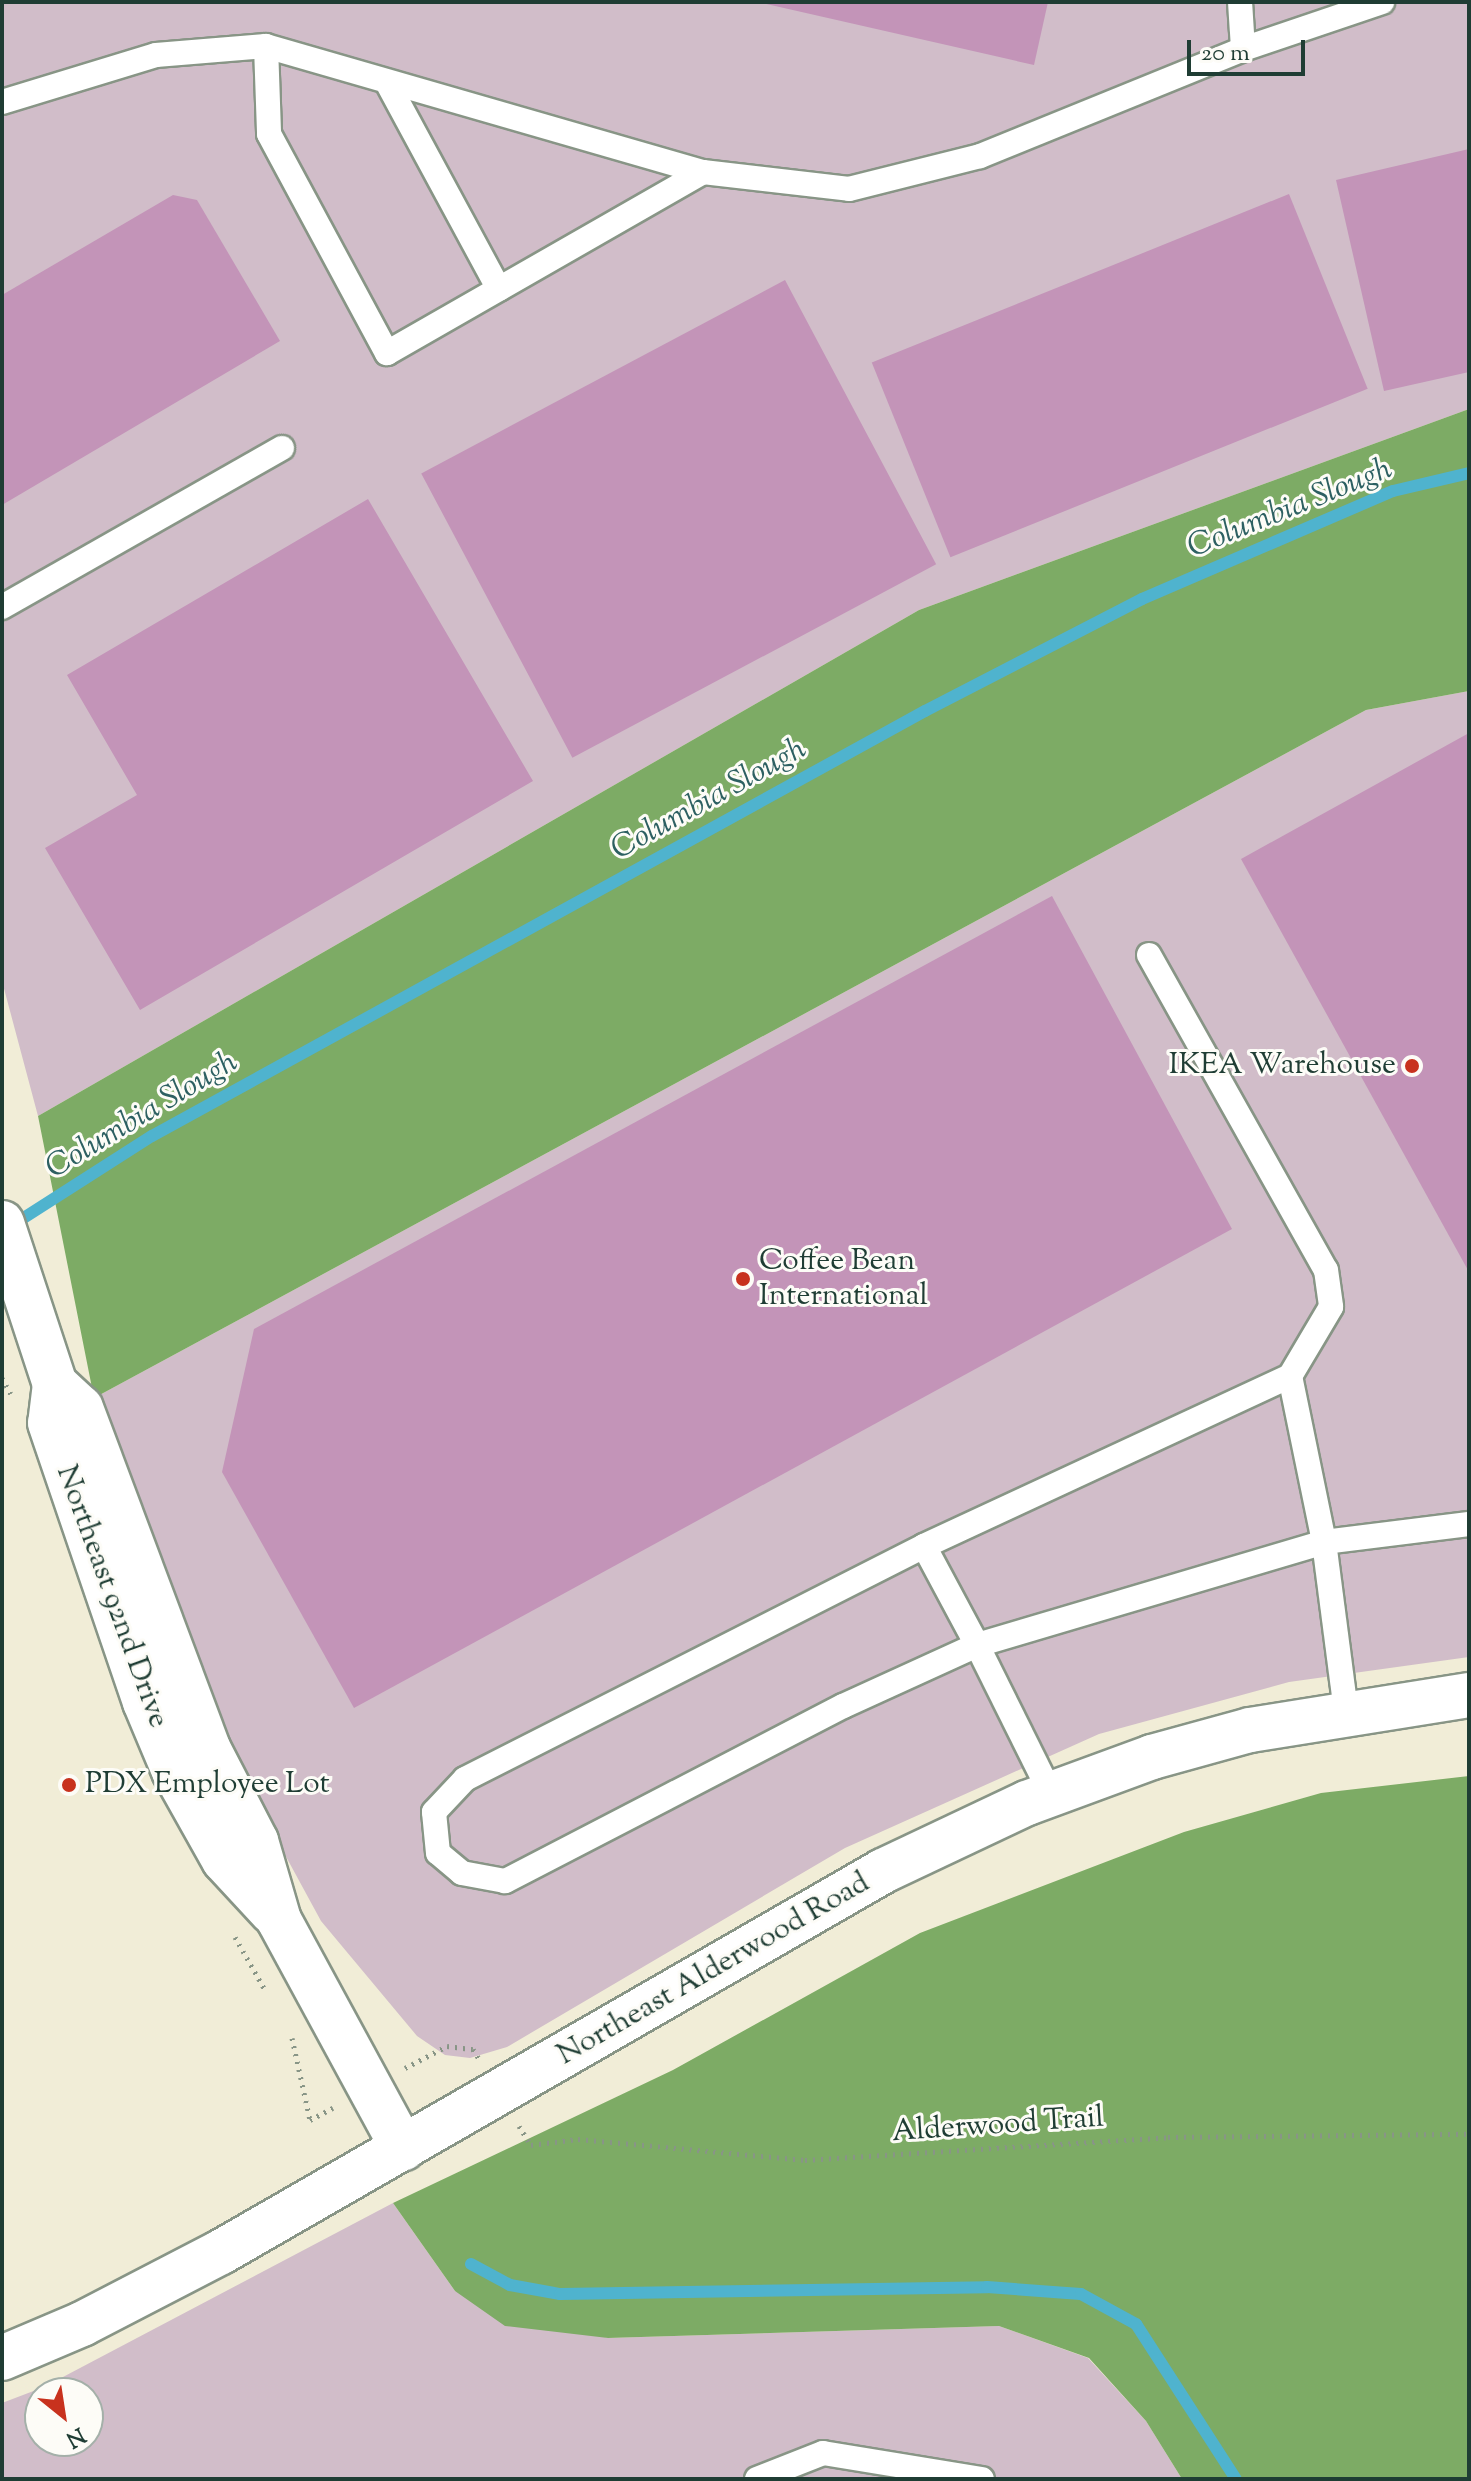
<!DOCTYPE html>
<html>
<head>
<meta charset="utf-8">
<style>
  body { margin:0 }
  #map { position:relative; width:1471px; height:2481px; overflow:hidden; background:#f1edd7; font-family:"Sorts Mill Goudy",serif }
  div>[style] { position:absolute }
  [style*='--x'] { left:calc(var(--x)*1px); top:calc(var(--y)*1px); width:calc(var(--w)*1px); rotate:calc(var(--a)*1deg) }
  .industrial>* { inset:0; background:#d1bdc9 }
  .forest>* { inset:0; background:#7dab65 }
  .stream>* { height:12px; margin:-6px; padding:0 6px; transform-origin:6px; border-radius:6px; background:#4fb3ce }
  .building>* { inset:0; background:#c394b8; transform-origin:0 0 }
  .path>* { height:5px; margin-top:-2.5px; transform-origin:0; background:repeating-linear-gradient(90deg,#889586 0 2px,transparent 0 8px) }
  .roads { filter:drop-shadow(2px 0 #889586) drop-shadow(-2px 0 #889586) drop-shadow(0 2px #889586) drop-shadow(0 -2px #889586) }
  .service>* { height:24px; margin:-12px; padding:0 12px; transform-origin:12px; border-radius:12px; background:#fff }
  .minor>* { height:44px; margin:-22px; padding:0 22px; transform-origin:22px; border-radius:22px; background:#fff }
  .tertiary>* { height:44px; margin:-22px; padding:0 22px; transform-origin:22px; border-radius:22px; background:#fff }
  .dots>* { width:22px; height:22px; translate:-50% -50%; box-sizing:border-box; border:4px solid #fdfcf7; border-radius:50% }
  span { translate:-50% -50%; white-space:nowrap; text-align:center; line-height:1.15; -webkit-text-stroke:6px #fdfcf7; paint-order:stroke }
  .poi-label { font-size:30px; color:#1f3d34 }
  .right { translate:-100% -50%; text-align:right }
  .left { translate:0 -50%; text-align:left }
  .street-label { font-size:30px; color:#1f3d34 }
  .water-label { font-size:32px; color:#2d6062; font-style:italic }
  .frame { position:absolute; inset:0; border:4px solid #1f3d34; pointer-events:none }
  .north { position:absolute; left:24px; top:2377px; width:80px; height:80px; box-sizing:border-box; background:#fdfcf7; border:2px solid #a4b0a9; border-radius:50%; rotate:150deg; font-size:22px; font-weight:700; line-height:32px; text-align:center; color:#1f3d34 }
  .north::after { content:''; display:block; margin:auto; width:28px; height:36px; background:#c8321e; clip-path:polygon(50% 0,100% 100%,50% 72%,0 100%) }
  .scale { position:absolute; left:1187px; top:40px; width:118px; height:36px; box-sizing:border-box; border:4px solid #1f3d34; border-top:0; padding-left:10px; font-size:24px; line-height:28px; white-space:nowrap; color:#1f3d34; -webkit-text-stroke:6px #fdfcf7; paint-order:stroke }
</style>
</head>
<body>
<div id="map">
  <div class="industrial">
    <i style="clip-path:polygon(2px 2px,1469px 2px,1469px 409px,919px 610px,38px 1116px,2px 981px)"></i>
    <i style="clip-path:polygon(1469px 691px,1469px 1657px,1289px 1682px,1099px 1734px,845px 1848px,507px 2047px,470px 2058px,445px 2055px,417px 2036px,321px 1921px,222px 1739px,94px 1398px,1366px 710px)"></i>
    <i style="clip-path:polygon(evenodd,393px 2203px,455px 2291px,608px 2338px,999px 2326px,1088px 2358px,1146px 2421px,1182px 2479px,2px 2479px,2px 2403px,44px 2387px,393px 2203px,40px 2393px,88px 2393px,88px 2441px,40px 2441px,40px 2393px)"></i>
  </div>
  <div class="forest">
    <i style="clip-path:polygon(1469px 409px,1469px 691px,1366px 710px,94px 1398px,38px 1116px,919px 610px)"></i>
    <i style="clip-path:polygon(1469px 1776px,1469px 2479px,1182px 2479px,1146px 2421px,1089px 2358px,999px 2326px,608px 2338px,505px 2326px,455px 2291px,393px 2203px,673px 2070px,920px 1933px,1184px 1832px,1321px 1793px)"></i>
  </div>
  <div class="stream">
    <i style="--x:11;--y:1226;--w:167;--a:-32.6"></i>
    <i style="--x:152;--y:1136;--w:882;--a:-28.8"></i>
    <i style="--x:925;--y:711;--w:244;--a:-27.3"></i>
    <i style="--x:1142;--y:599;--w:273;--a:-23.3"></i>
    <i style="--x:1393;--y:491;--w:78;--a:-13.3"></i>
    <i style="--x:471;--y:2264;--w:44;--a:28.3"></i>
    <i style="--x:510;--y:2285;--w:51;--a:10.2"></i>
    <i style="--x:560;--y:2294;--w:427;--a:-0.9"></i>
    <i style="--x:987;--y:2287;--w:94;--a:4.3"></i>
    <i style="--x:1081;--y:2294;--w:63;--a:28.6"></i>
    <i style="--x:1136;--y:2324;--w:184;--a:57.2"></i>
  </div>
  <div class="building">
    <i style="clip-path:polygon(758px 2px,1048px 2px,1034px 65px)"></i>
    <i style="clip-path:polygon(1469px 149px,1469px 372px,1384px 391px,1336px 180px)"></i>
    <i style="left:1289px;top:194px;width:210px;height:450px;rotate:68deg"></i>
    <i style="clip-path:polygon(173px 195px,197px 200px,280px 341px,2px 505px,2px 295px)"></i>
    <i style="left:785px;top:280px;width:322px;height:412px;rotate:62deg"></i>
    <i style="clip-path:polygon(368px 499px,533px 781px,140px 1010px,45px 848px,137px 795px,67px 675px)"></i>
    <i style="clip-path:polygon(1469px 733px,1469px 1272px,1241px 859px)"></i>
    <i style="clip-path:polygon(1052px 896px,1232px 1229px,354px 1708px,222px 1472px,254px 1329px)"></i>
  </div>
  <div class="path">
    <i style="--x:2;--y:1378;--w:18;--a:61"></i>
    <i style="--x:235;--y:1937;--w:59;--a:60.4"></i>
    <i style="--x:292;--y:2038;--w:84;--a:77.6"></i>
    <i style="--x:310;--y:2120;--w:26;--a:-28"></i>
    <i style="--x:405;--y:2068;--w:47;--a:-27.6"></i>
    <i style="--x:447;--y:2046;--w:26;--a:7"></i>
    <i style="--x:473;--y:2049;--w:12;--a:59"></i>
    <i style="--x:519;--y:2126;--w:22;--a:58"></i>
    <i style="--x:531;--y:2145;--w:47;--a:-7.3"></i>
    <i style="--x:578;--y:2139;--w:228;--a:5.3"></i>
    <i style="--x:805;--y:2160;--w:364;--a:-3.6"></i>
    <i style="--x:1168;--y:2137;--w:301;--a:-0.6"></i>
  </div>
  <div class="roads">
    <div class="service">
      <i style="--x:1240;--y:2;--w:47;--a:86.3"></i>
      <i style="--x:266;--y:46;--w:88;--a:88"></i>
      <i style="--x:269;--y:134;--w:249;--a:61.7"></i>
      <i style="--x:387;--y:353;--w:364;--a:-29.8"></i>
      <i style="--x:388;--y:84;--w:233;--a:61.6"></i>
      <i style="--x:2;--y:102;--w:161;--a:-17"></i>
      <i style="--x:156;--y:55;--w:110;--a:-4.7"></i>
      <i style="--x:266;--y:46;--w:455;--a:16.1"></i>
      <i style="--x:703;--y:172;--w:147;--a:6.6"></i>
      <i style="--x:849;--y:189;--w:135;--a:-14.1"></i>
      <i style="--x:980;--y:156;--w:284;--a:-22.1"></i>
      <i style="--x:1243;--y:49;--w:147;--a:-18.7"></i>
      <i style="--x:2;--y:607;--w:322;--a:-29.6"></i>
      <i style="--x:1149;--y:955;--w:361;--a:60.7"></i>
      <i style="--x:1326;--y:1270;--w:37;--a:82"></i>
      <i style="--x:1331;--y:1307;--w:80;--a:120.7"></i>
      <i style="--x:924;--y:1546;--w:112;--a:61.8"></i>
      <i style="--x:977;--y:1645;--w:147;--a:155.5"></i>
      <i style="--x:843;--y:1706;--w:381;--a:152.6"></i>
      <i style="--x:505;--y:1881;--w:44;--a:-169.5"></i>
      <i style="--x:462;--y:1873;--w:31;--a:-140"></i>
      <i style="--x:438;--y:1853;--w:41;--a:-95.6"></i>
      <i style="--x:434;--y:1812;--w:45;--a:-46.8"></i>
      <i style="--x:465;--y:1779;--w:515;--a:-26.91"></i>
      <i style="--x:924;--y:1546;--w:404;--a:-24.9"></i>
      <i style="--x:1290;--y:1376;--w:169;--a:78.4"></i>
      <i style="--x:1324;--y:1542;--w:146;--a:-7.1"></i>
      <i style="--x:1051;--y:1794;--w:166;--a:-116.4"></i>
      <i style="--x:977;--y:1645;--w:362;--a:-16.5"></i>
      <i style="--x:1324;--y:1542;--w:170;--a:82.6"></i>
      <i style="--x:757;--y:2479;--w:71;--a:-21.5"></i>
      <i style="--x:823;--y:2453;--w:161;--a:9.3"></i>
    </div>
    <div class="minor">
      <i style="--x:2;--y:1223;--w:169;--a:71.8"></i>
      <i style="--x:55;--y:1384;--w:35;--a:43"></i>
      <i style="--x:81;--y:1408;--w:363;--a:69.5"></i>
      <i style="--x:208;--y:1748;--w:105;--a:62.7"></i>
      <i style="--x:256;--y:1841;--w:82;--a:73.8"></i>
      <i style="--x:279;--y:1920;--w:260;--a:61.5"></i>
      <i style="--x:55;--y:1384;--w:39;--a:97"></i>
      <i style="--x:50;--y:1423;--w:295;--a:71.2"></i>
      <i style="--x:145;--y:1702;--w:75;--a:67.2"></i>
      <i style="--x:174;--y:1771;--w:102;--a:60.7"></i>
      <i style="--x:224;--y:1860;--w:71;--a:47.3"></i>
    </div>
    <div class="tertiary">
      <i style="--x:2;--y:2358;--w:87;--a:-23"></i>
      <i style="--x:82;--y:2324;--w:157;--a:-27.4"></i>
      <i style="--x:221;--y:2252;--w:764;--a:-29.92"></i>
      <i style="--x:883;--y:1871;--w:159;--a:-25.3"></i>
      <i style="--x:1027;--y:1803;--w:133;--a:-20.2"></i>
      <i style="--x:1152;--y:1757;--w:102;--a:-15.4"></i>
      <i style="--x:1250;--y:1730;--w:222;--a:-9.1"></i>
    </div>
  </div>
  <div class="dots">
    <i style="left:1412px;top:1066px;background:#c8321e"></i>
    <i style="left:743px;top:1279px;background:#c8321e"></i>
    <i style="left:69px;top:1785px;background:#c8321e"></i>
  </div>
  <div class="poi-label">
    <span class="right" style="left:1396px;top:1066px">IKEA Warehouse</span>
    <span class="left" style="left:759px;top:1279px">Coffee Bean<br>International</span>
    <span class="left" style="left:85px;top:1785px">PDX Employee Lot</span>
  </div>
  <div class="street-label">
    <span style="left:111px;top:1597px;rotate:70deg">Northeast 92nd Drive</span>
    <span style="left:714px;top:1970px;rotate:-30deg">Northeast Alderwood Road</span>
    <span style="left:998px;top:2126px;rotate:-4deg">Alderwood Trail</span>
  </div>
  <div class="water-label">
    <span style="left:1290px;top:509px;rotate:-22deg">Columbia Slough</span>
    <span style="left:709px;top:800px;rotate:-29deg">Columbia Slough</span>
    <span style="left:142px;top:1116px;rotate:-31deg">Columbia Slough</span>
  </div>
  <div class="frame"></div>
  <div class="north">N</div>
  <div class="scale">20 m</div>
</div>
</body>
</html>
